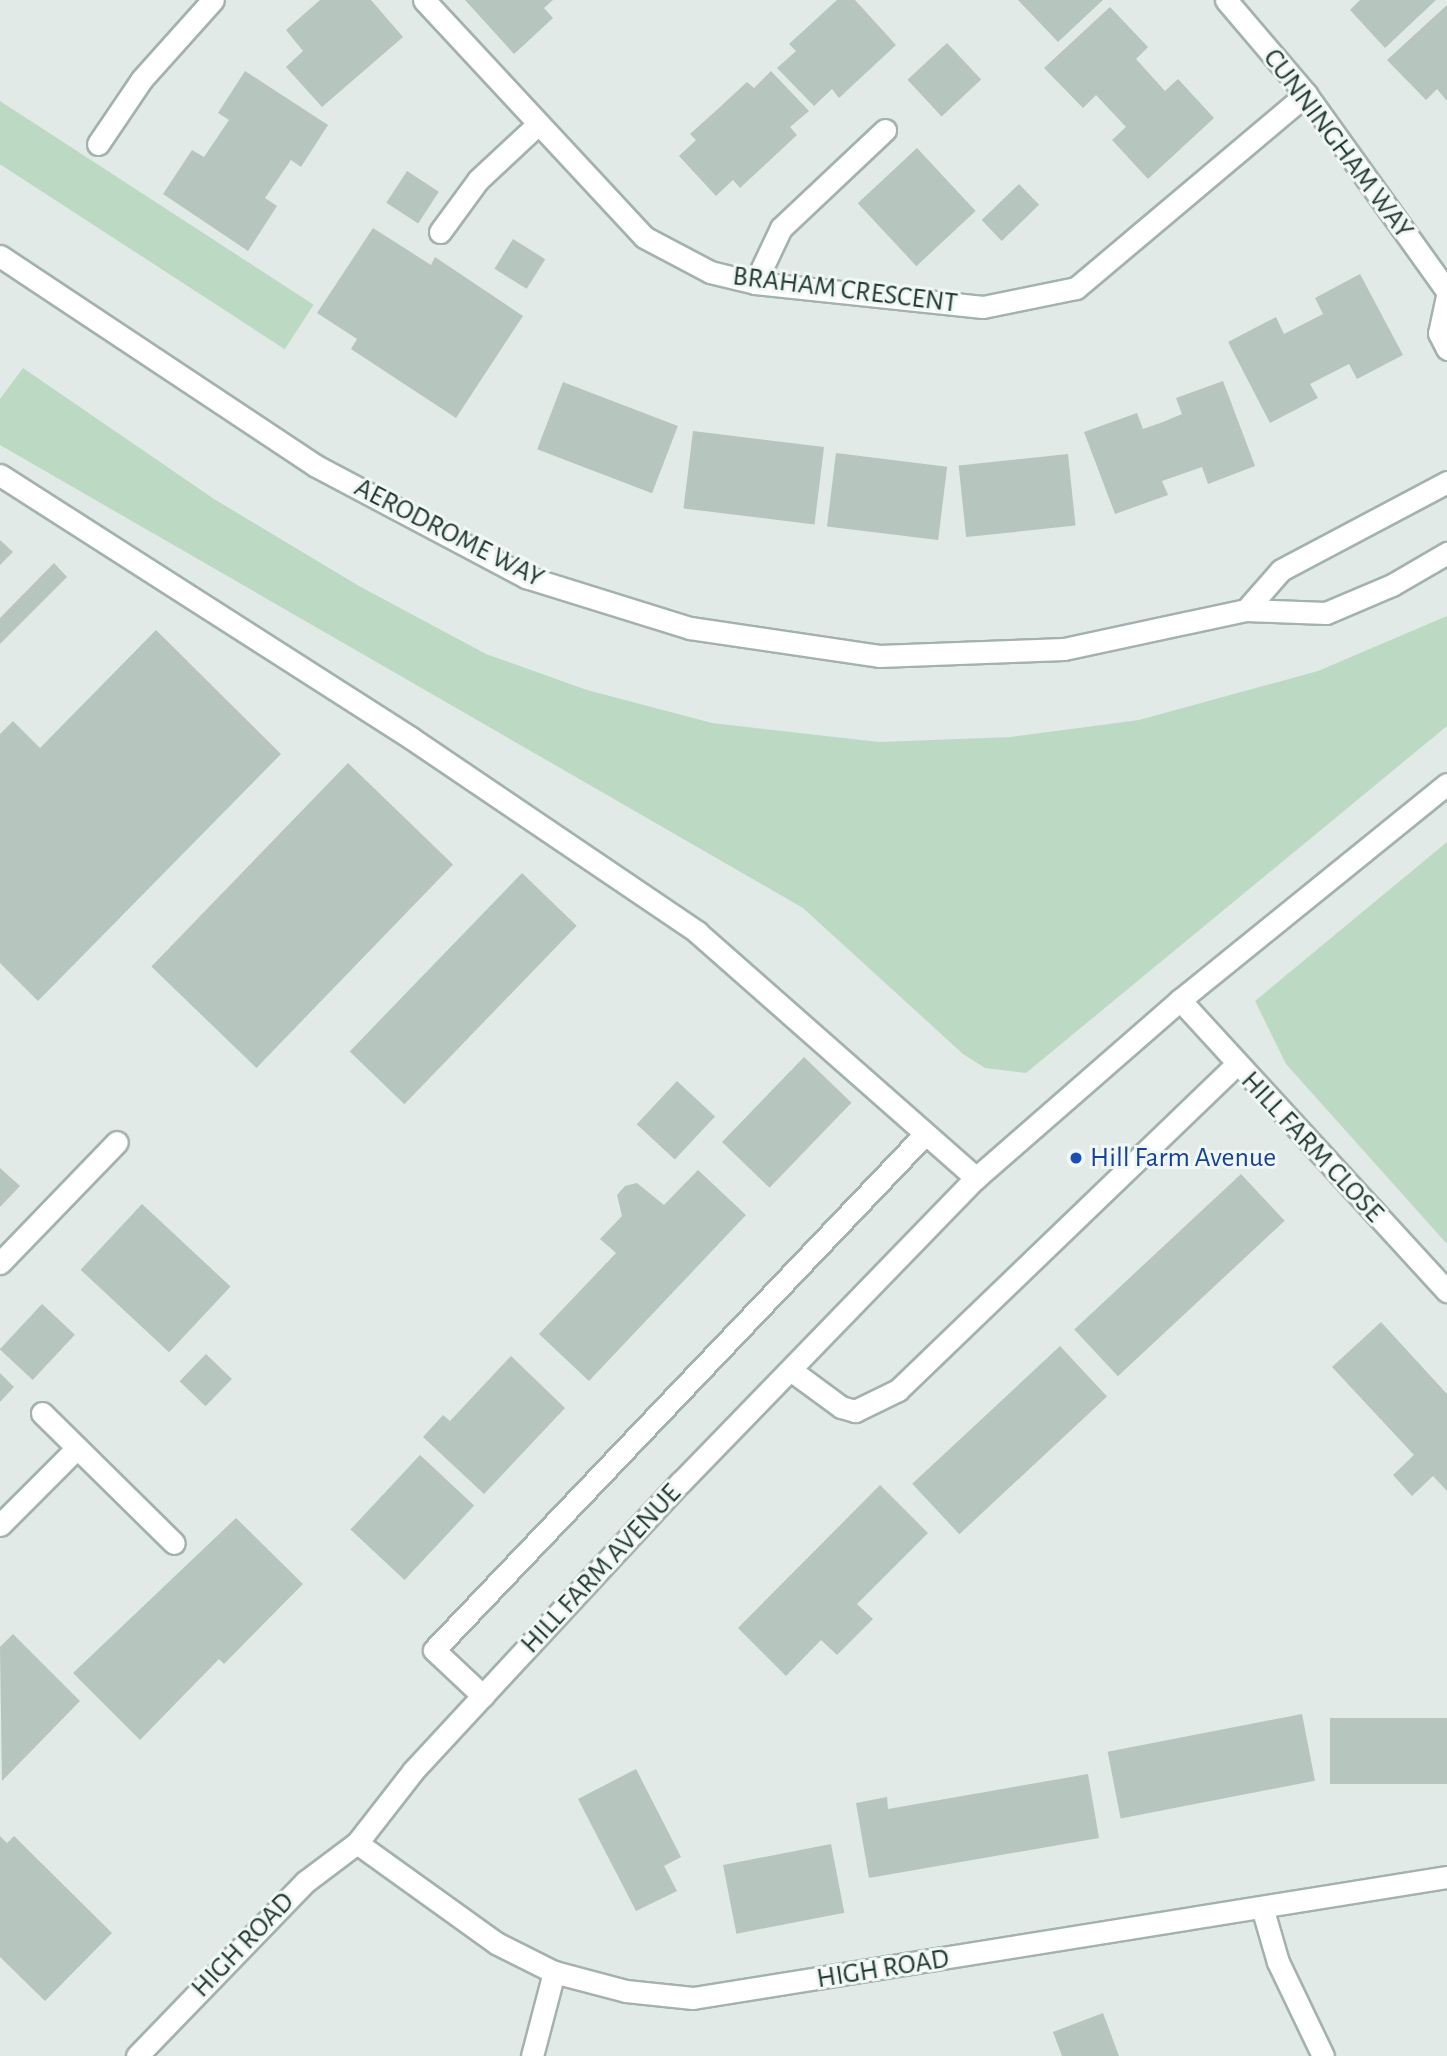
<!DOCTYPE html>
<html>
<head>
<meta charset="utf-8">
<style>
  body { margin:0 }
  #map { position:relative; width:1447px; height:2056px; overflow:hidden; background:#e1eae6; font-family:"Alegreya Sans",sans-serif }
  div>[style] { position:absolute }
  [style*='--x'] { left:calc(var(--x)*1px); top:calc(var(--y)*1px); width:calc(var(--w)*1px); rotate:calc(var(--a)*1deg) }
  .green>* { inset:0; background:#bcdac3; transform-origin:0 0 }
  .building>* { inset:0; background:#b7c5bf; transform-origin:0 0 }
  .roads { filter:drop-shadow(2px 0 #a4b2ad) drop-shadow(-2px 0 #a4b2ad) drop-shadow(0 2px #a4b2ad) drop-shadow(0 -2px #a4b2ad) }
  .lane>* { height:21px; margin:-10.5px; padding:0 10.5px; transform-origin:10.5px; border-radius:10.5px; background:#fff }
  .street>* { height:21px; margin:-10.5px; padding:0 10.5px; transform-origin:10.5px; border-radius:10.5px; background:#fff }
  .secondary>* { height:21px; margin:-10.5px; padding:0 10.5px; transform-origin:10.5px; border-radius:10.5px; background:#fff }
  .dots>* { width:19px; height:19px; translate:-50% -50%; box-sizing:border-box; border:4px solid #f1f7f4; border-radius:50% }
  span { translate:-50% -50%; white-space:nowrap; text-align:center; line-height:1.15; -webkit-text-stroke:6px #f1f7f4; paint-order:stroke }
  .street-label { font-size:28px; color:#233a33 }
  .transit-label { font-size:28px; color:#164399 }
  .left { translate:0 -50%; text-align:left }
</style>
</head>
<body>
<div id="map">
  <div class="green">
    <i style="left:0;top:101px;width:374px;height:53px;rotate:33deg"></i>
    <i style="clip-path:polygon(23px 368px,214px 499px,359px 586px,486px 654px,587px 690px,712px 723px,879px 742px,1011px 737px,1139px 720px,1318px 671px,1447px 616px,1447px 726px,1026px 1073px,985px 1068px,963px 1054px,803px 908px,0 445px,0 399px)"></i>
    <i style="clip-path:polygon(1447px 842px,1447px 1244px,1286px 1064px,1255px 1001px)"></i>
  </div>
  <div class="building">
    <i style="clip-path:polygon(320px 0,371px 0,403px 37px,322px 107px,286px 67px,303px 51px,286px 30px)"></i>
    <i style="clip-path:polygon(465px 0,553px 0,544px 8px,553px 18px,514px 54px)"></i>
    <i style="clip-path:polygon(837px 0,855px 0,896px 45px,839px 98px,832px 89px,814px 106px,777px 68px,796px 51px,789px 44px)"></i>
    <i style="clip-path:polygon(1018px 0,1103px 0,1058px 42px)"></i>
    <i style="clip-path:polygon(1360px 0,1436px 0,1385px 48px,1350px 10px)"></i>
    <i style="clip-path:polygon(1447px 5px,1447px 101px,1437px 89px,1426px 100px,1387px 60px)"></i>
    <i style="clip-path:polygon(1110px 7px,1148px 47px,1136px 59px,1165px 91px,1178px 79px,1214px 118px,1148px 179px,1112px 140px,1126px 127px,1096px 95px,1083px 108px,1044px 68px)"></i>
    <i style="left:947px;top:43px;width:50px;height:54px;rotate:47deg"></i>
    <i style="clip-path:polygon(245px 71px,328px 125px,301px 167px,291px 160px,265px 198px,277px 206px,248px 251px,163px 194px,192px 150px,204px 157px,229px 120px,218px 113px)"></i>
    <i style="clip-path:polygon(771px 71px,809px 111px,790px 127px,797px 135px,768px 162px,740px 188px,733px 180px,716px 196px,679px 156px,696px 140px,690px 134px,719px 108px,747px 82px,754px 88px)"></i>
    <i style="left:917px;top:148px;width:86px;height:81px;rotate:47deg"></i>
    <i style="left:407px;top:171px;width:38px;height:38px;rotate:33deg"></i>
    <i style="left:1019px;top:184px;width:29px;height:52px;rotate:46deg"></i>
    <i style="clip-path:polygon(373px 228px,431px 265px,435px 257px,523px 316px,456px 418px,351px 349px,357px 339px,317px 313px)"></i>
    <i style="left:513px;top:239px;width:38px;height:35px;rotate:32deg"></i>
    <i style="clip-path:polygon(1360px 274px,1403px 355px,1357px 379px,1349px 364px,1310px 384px,1318px 398px,1270px 423px,1228px 342px,1276px 317px,1284px 334px,1323px 314px,1315px 298px)"></i>
    <i style="clip-path:polygon(1223px 381px,1255px 466px,1208px 484px,1202px 467px,1162px 481px,1168px 495px,1115px 514px,1084px 432px,1137px 413px,1143px 429px,1163px 422px,1182px 414px,1176px 398px)"></i>
    <i style="left:563px;top:382px;width:123px;height:72px;rotate:21deg"></i>
    <i style="left:693px;top:431px;width:132px;height:78px;rotate:7deg"></i>
    <i style="left:836px;top:453px;width:112px;height:74px;rotate:7deg"></i>
    <i style="left:1068px;top:454px;width:72px;height:110px;rotate:84deg"></i>
    <i style="clip-path:polygon(0 540px,13px 552px,0 565px)"></i>
    <i style="clip-path:polygon(54px 563px,67px 577px,0 644px,0 618px)"></i>
    <i style="clip-path:polygon(156px 630px,281px 754px,38px 1001px,0 963px,0 734px,13px 721px,40px 748px)"></i>
    <i style="left:348px;top:763px;width:146px;height:283px;rotate:44deg"></i>
    <i style="left:522px;top:873px;width:76px;height:248px;rotate:44deg"></i>
    <i style="left:804px;top:1057px;width:66px;height:118px;rotate:44deg"></i>
    <i style="left:677px;top:1081px;width:52px;height:59px;rotate:43deg"></i>
    <i style="clip-path:polygon(0 1168px,20px 1186px,0 1207px)"></i>
    <i style="clip-path:polygon(698px 1170px,746px 1215px,589px 1381px,539px 1334px,616px 1253px,600px 1239px,622px 1216px,617px 1195px,625px 1186px,637px 1183px,664px 1205px)"></i>
    <i style="left:1241px;top:1174px;width:64px;height:228px;rotate:47deg"></i>
    <i style="left:142px;top:1204px;width:121px;height:90px;rotate:43deg"></i>
    <i style="left:42px;top:1304px;width:45px;height:62px;rotate:43deg"></i>
    <i style="clip-path:polygon(1381px 1322px,1447px 1394px,1447px 1491px,1433px 1476px,1412px 1496px,1393px 1475px,1414px 1455px,1332px 1367px)"></i>
    <i style="left:1060px;top:1346px;width:69px;height:202px;rotate:47deg"></i>
    <i style="left:206px;top:1354px;width:36px;height:38px;rotate:44deg"></i>
    <i style="clip-path:polygon(511px 1356px,565px 1408px,484px 1494px,423px 1437px,443px 1415px,450px 1421px)"></i>
    <i style="clip-path:polygon(0 1373px,14px 1387px,0 1402px)"></i>
    <i style="left:420px;top:1455px;width:74px;height:102px;rotate:43deg"></i>
    <i style="clip-path:polygon(880px 1485px,928px 1533px,857px 1604px,873px 1619px,837px 1655px,821px 1640px,786px 1676px,738px 1628px)"></i>
    <i style="clip-path:polygon(236px 1518px,303px 1584px,224px 1664px,219px 1659px,140px 1740px,73px 1673px)"></i>
    <i style="clip-path:polygon(13px 1634px,80px 1701px,2px 1781px,0 1647px)"></i>
    <i style="left:1302px;top:1714px;width:68px;height:198px;rotate:79deg"></i>
    <i style="left:1447px;top:1718px;width:66px;height:117px;rotate:90deg"></i>
    <i style="clip-path:polygon(636px 1769px,681px 1857px,664px 1866px,677px 1891px,636px 1911px,578px 1799px)"></i>
    <i style="clip-path:polygon(1088px 1774px,1099px 1838px,869px 1878px,856px 1803px,887px 1797px,888px 1809px)"></i>
    <i style="clip-path:polygon(0 1836px,7px 1843px,14px 1836px,112px 1933px,45px 2001px,0 1957px)"></i>
    <i style="left:831px;top:1844px;width:70px;height:110px;rotate:79deg"></i>
    <i style="clip-path:polygon(1103px 2013px,1119px 2056px,1062px 2056px,1053px 2032px)"></i>
  </div>
  <div class="roads">
    <div class="lane">
      <i style="--x:98;--y:144;--w:78;--a:-55.9"></i>
      <i style="--x:142;--y:79;--w:106;--a:-48.1"></i>
      <i style="--x:440;--y:232;--w:64;--a:-53.8"></i>
      <i style="--x:478;--y:180;--w:82;--a:-43"></i>
      <i style="--x:755;--y:283;--w:61;--a:-64.7"></i>
      <i style="--x:781;--y:228;--w:143;--a:-43.3"></i>
      <i style="--x:0;--y:475;--w:488;--a:32.6"></i>
      <i style="--x:411;--y:738;--w:346;--a:34.1"></i>
      <i style="--x:697;--y:932;--w:372;--a:41.4"></i>
      <i style="--x:792;--y:1371;--w:61;--a:36.3"></i>
      <i style="--x:841;--y:1407;--w:15;--a:16"></i>
      <i style="--x:855;--y:1411;--w:48;--a:-26"></i>
      <i style="--x:898;--y:1390;--w:469;--a:-43.9"></i>
      <i style="--x:483;--y:1696;--w:67;--a:-136.8"></i>
      <i style="--x:434;--y:1650;--w:712;--a:-46.42"></i>
      <i style="--x:532;--y:2056;--w:87;--a:-75.3"></i>
    </div>
    <div class="street">
      <i style="--x:424;--y:0;--w:323;--a:47.1"></i>
      <i style="--x:644;--y:237;--w:75;--a:27.9"></i>
      <i style="--x:710;--y:272;--w:46;--a:13.7"></i>
      <i style="--x:755;--y:283;--w:229;--a:6"></i>
      <i style="--x:983;--y:307;--w:95;--a:-11.5"></i>
      <i style="--x:1076;--y:288;--w:301;--a:-40.1"></i>
      <i style="--x:1226;--y:0;--w:123;--a:49.6"></i>
      <i style="--x:1306;--y:94;--w:242;--a:54.4"></i>
      <i style="--x:1447;--y:296;--w:38;--a:102"></i>
      <i style="--x:1439;--y:333;--w:18;--a:63"></i>
      <i style="--x:1180;--y:1000;--w:395;--a:47.5"></i>
      <i style="--x:0;--y:1263;--w:168;--a:-46"></i>
      <i style="--x:42;--y:1413;--w:185;--a:44.6"></i>
      <i style="--x:0;--y:1525;--w:109;--a:-45"></i>
    </div>
    <div class="secondary">
      <i style="--x:0;--y:256;--w:379;--a:33.6"></i>
      <i style="--x:316;--y:466;--w:238;--a:27.9"></i>
      <i style="--x:526;--y:577;--w:172;--a:17.3"></i>
      <i style="--x:690;--y:628;--w:191;--a:8.4"></i>
      <i style="--x:879;--y:656;--w:185;--a:-2.2"></i>
      <i style="--x:1064;--y:649;--w:186;--a:-12.1"></i>
      <i style="--x:1246;--y:610;--w:80;--a:2.1"></i>
      <i style="--x:1326;--y:613;--w:72;--a:-23"></i>
      <i style="--x:1392;--y:585;--w:64;--a:-30.2"></i>
      <i style="--x:1246;--y:610;--w:53;--a:-48.8"></i>
      <i style="--x:1281;--y:570;--w:188;--a:-27.9"></i>
      <i style="--x:357;--y:1843;--w:171;--a:35.7"></i>
      <i style="--x:496;--y:1943;--w:65;--a:26.6"></i>
      <i style="--x:554;--y:1972;--w:74;--a:14.8"></i>
      <i style="--x:626;--y:1991;--w:67;--a:6"></i>
      <i style="--x:693;--y:1998;--w:764;--a:-9.12"></i>
      <i style="--x:1262;--y:1907;--w:57;--a:73.8"></i>
      <i style="--x:1278;--y:1962;--w:104;--a:64.4"></i>
      <i style="--x:137;--y:2056;--w:242;--a:-46"></i>
      <i style="--x:305;--y:1882;--w:65;--a:-36.9"></i>
      <i style="--x:357;--y:1843;--w:91;--a:-52.1"></i>
      <i style="--x:413;--y:1771;--w:394;--a:-47.2"></i>
      <i style="--x:681;--y:1482;--w:424;--a:-45.9"></i>
      <i style="--x:976;--y:1178;--w:271;--a:-41.1"></i>
      <i style="--x:1180;--y:1000;--w:343;--a:-39"></i>
    </div>
  </div>
  <div class="dots">
    <i style="left:1076px;top:1158px;background:#1a4fb4"></i>
  </div>
  <div class="street-label">
    <span style="left:1338px;top:144px;rotate:53deg">CUNNINGHAM WAY</span>
    <span style="left:845px;top:290px;rotate:7deg">BRAHAM CRESCENT</span>
    <span style="left:449px;top:533px;rotate:27deg">AERODROME WAY</span>
    <span style="left:1312px;top:1147px;rotate:47deg">HILL FARM CLOSE</span>
    <span style="left:601px;top:1569px;rotate:-47deg">HILL FARM AVENUE</span>
    <span style="left:243px;top:1945px;rotate:-46deg">HIGH ROAD</span>
    <span style="left:883px;top:1969px;rotate:-9deg">HIGH ROAD</span>
  </div>
  <div class="transit-label">
    <span class="left" style="left:1090px;top:1158px">Hill Farm Avenue</span>
  </div>
</div>
</body>
</html>
